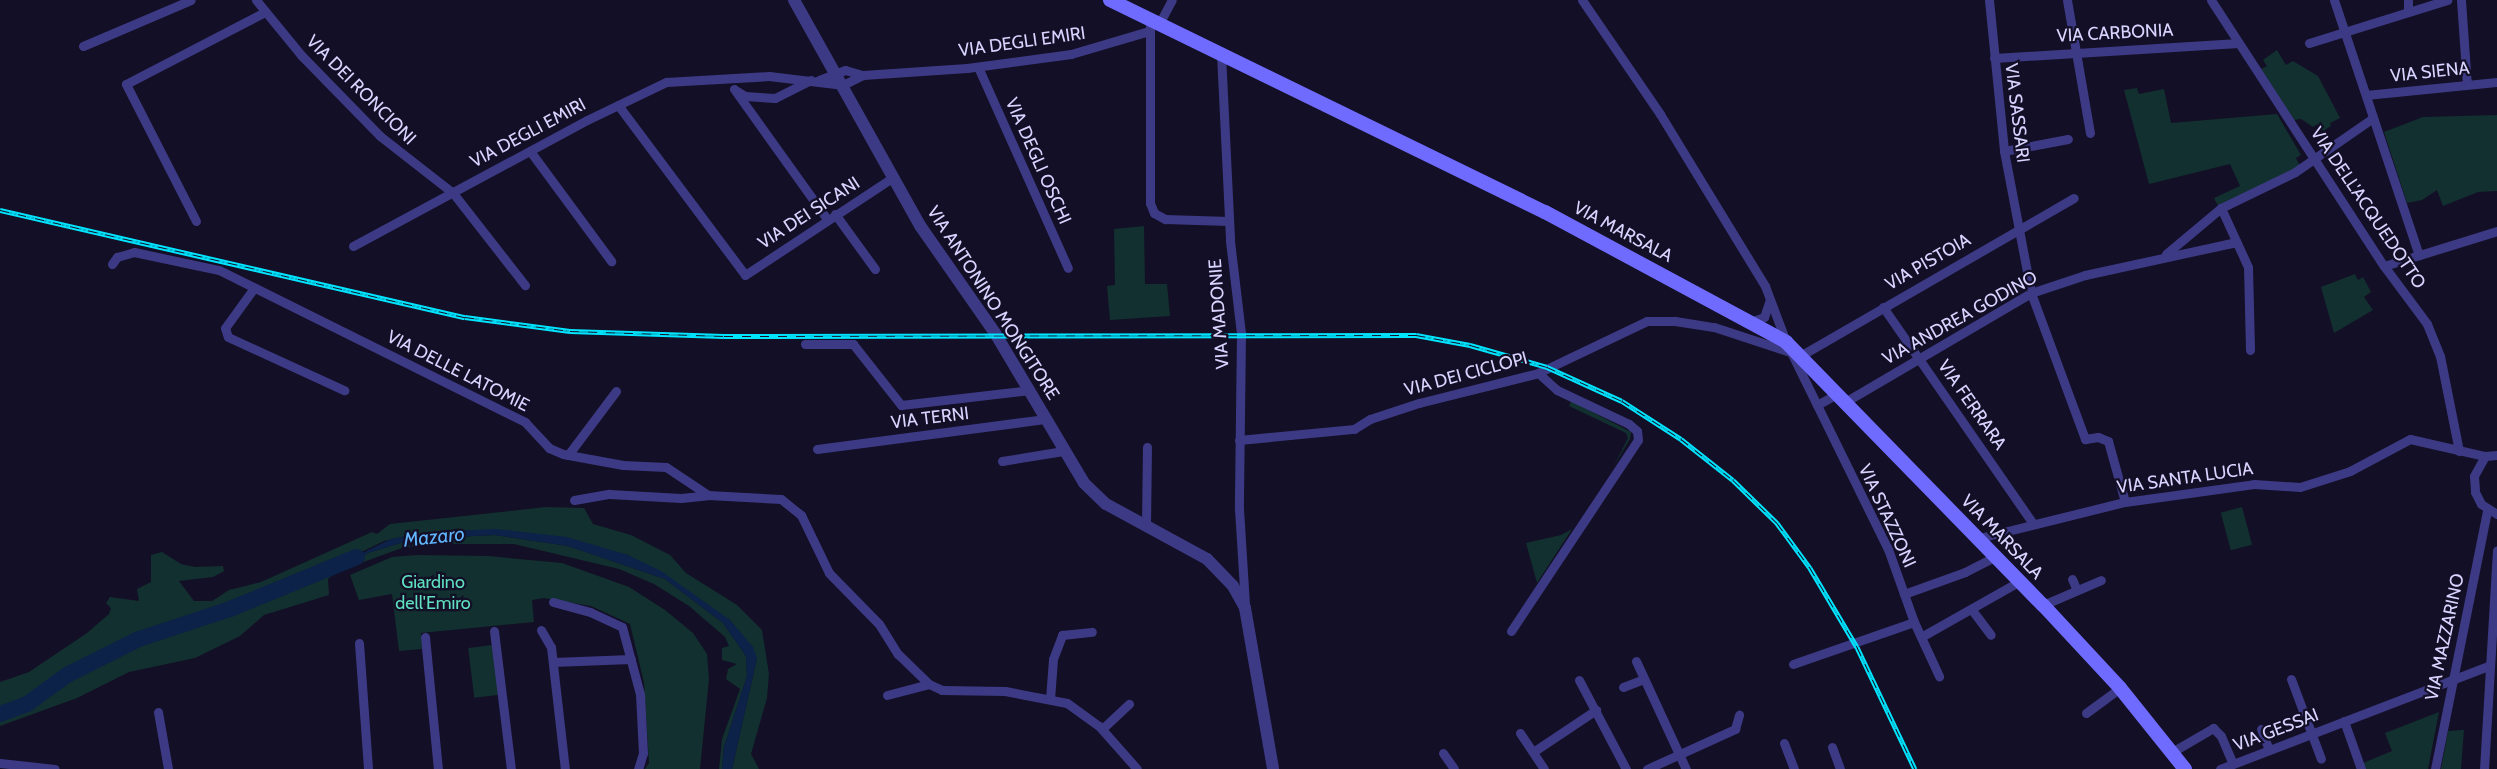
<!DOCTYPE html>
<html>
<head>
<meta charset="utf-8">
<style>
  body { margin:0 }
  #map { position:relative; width:2497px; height:769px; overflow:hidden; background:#130f26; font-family:Cabin,sans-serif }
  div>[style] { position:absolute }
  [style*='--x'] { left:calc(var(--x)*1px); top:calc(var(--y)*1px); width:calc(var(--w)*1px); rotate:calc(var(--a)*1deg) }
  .green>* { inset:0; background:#12302f; transform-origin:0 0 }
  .water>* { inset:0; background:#0c2248 }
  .river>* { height:16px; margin:-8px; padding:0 8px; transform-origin:8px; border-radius:8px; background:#0c2248 }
  .minor>* { height:9px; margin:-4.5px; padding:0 4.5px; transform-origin:4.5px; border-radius:4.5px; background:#3d3a85 }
  .tertiary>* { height:12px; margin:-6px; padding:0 6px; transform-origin:6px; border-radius:6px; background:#3d3a85 }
  .secondary>* { height:14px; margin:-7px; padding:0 7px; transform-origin:7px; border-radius:7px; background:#6f6bff }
  .rail>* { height:5px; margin-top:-2.5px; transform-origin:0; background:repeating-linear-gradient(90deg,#130f26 0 9px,#00e5ff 0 18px); box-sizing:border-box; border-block:2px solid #00e5ff }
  span { translate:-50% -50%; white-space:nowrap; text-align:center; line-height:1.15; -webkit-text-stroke:4.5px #130f26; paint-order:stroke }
  .street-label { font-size:18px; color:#d9d4ff }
  .park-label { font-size:18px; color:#5fe0c0 }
  .water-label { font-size:20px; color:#62b6ff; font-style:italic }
</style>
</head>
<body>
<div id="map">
  <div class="green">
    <i style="clip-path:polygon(2277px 50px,2286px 65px,2293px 61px,2318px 76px,2340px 118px,2330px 123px,2331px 126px,2323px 131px,2318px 124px,2313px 127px,2301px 119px,2294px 120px,2261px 69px,2267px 66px,2263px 60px)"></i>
    <i style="clip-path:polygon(2137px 88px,2139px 94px,2164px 89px,2171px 123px,2277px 114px,2301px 155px,2296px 158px,2299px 164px,2306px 164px,2218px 206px,2214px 198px,2240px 186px,2230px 164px,2149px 184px,2124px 90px)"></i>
    <i style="clip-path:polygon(2497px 115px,2497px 191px,2478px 192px,2443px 206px,2437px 190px,2422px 200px,2407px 203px,2384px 132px,2423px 117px)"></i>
    <i style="clip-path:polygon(1144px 226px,1145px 284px,1167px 284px,1170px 316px,1110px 320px,1107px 286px,1115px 285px,1114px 229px)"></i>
    <i style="clip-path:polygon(2355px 274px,2358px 280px,2363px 277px,2371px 292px,2364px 297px,2373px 310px,2334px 333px,2321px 287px)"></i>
    <i style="clip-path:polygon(1571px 401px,1631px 432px,1630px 439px,1613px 467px,1628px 438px,1626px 433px,1569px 406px)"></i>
    <i style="clip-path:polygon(546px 507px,584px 508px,593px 524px,631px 535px,670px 555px,686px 573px,737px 605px,762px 630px,769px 674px,767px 698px,751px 754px,759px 769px,732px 769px,757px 658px,730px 620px,628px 555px,486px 530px,410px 535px,384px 541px,343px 561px,348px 566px,368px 553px,414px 539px,495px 535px,568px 546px,665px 579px,723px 623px,746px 656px,747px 676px,724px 747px,722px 769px,719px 769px,722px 739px,740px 689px,726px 679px,728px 669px,737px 664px,722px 660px,722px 648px,729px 646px,725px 637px,689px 606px,654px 584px,619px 569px,514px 544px,427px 544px,399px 549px,336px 572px,328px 579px,329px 595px,264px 615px,240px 636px,195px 658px,129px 672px,77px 698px,0 726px,0 682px,29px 672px,87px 633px,109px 614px,111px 608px,106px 603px,110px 597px,139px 601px,137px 589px,151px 582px,151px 555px,162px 552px,181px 564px,195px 567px,223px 566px,224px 571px,213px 577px,179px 581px,194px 601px,212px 601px,229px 590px,261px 582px,372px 532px,377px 534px,390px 524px)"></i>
    <i style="left:2242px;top:507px;width:39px;height:22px;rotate:75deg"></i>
    <i style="clip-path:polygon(1572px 529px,1537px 583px,1526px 543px,1561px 535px)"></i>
    <i style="clip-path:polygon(417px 555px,488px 556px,562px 563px,629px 587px,665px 610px,693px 633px,707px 654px,709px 679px,700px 769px,645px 769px,649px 763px,644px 683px,630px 624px,591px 606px,544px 598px,532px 600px,534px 622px,421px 633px,422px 649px,399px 651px,392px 594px,359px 600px,350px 575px,392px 557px)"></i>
    <i style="left:493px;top:645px;width:50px;height:25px;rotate:83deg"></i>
    <i style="clip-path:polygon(2439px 712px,2428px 769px,2365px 769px,2363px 763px,2392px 751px,2385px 733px)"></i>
    <i style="clip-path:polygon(2461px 730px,2464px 730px,2461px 769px,2441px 769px,2448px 731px)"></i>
  </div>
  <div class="water">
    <i style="clip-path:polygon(496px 529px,567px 537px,628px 555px,661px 571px,730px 620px,753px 647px,757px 658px,732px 769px,722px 769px,724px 747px,747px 676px,746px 656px,723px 623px,665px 579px,568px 546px,495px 535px,414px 539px,368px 553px,348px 566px,336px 566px,391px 539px,428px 532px)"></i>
  </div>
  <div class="river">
    <i style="--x:0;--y:714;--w:29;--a:-20"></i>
    <i style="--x:27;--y:704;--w:49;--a:-35.9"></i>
    <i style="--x:67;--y:675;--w:80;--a:-26.6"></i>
    <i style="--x:139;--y:639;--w:96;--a:-18.2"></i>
    <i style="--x:230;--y:609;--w:137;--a:-22.3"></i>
  </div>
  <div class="minor">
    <i style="--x:256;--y:0;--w:71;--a:50.7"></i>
    <i style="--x:301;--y:55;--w:113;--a:45.7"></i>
    <i style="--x:380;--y:136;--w:93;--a:38"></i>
    <i style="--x:453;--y:193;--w:117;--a:52"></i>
    <i style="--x:1582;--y:0;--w:138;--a:55.6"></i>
    <i style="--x:1660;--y:114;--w:202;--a:58.6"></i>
    <i style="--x:1765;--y:286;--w:60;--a:69.4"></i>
    <i style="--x:1786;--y:342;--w:231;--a:63.8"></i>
    <i style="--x:1888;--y:549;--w:77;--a:70.4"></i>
    <i style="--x:1914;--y:622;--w:60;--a:65.2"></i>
    <i style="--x:1989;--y:0;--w:152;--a:84.3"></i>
    <i style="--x:2004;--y:151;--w:145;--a:79.2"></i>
    <i style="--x:2031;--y:293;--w:156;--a:69.7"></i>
    <i style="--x:2085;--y:439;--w:13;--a:-9"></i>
    <i style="--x:2098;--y:437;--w:11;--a:22"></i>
    <i style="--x:2108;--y:441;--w:63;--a:74.4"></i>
    <i style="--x:2067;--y:0;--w:135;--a:80.2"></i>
    <i style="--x:2211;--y:0;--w:317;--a:57"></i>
    <i style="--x:2384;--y:266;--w:72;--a:53.4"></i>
    <i style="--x:2427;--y:324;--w:35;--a:68"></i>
    <i style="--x:2440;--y:356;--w:97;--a:78.7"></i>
    <i style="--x:2334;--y:0;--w:269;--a:71.6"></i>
    <i style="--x:2408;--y:0;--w:12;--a:90"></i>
    <i style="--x:2461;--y:0;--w:85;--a:86"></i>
    <i style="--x:1159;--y:24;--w:27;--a:-62"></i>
    <i style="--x:1150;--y:26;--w:177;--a:90"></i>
    <i style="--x:1150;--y:203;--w:11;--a:68"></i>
    <i style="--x:1154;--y:213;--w:13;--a:29"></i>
    <i style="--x:1165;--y:219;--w:64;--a:1.8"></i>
    <i style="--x:2309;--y:43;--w:145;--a:-17.3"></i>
    <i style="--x:83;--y:46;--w:117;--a:-23.1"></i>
    <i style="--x:1221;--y:54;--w:187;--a:87.2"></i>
    <i style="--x:1230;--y:241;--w:93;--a:83.2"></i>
    <i style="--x:1241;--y:333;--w:176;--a:90.7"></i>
    <i style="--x:1239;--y:509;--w:96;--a:86.4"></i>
    <i style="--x:1994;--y:58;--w:245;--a:-3.5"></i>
    <i style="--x:978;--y:67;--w:220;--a:65.9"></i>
    <i style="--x:819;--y:80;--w:28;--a:-21"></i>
    <i style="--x:845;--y:70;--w:19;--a:16"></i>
    <i style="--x:734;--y:89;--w:160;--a:54.4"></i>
    <i style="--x:737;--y:91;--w:9;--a:32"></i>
    <i style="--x:745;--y:96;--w:30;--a:4"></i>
    <i style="--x:775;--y:98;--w:40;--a:-26.6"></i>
    <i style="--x:2366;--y:95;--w:132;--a:-5.7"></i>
    <i style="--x:618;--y:105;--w:212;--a:53.2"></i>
    <i style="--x:745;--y:275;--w:176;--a:-33.4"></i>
    <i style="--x:530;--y:151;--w:137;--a:53.6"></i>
    <i style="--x:2004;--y:151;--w:65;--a:-10.6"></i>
    <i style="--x:2221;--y:208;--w:65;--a:65.4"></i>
    <i style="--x:2248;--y:267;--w:83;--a:88.6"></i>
    <i style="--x:835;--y:214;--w:68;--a:54"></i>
    <i style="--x:196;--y:221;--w:154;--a:-117.1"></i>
    <i style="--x:126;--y:84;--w:157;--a:-27.4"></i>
    <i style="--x:353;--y:246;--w:266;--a:-28.3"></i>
    <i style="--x:587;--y:120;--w:88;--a:-25.7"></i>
    <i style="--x:666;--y:82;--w:103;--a:-3.3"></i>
    <i style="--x:769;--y:76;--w:75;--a:6.9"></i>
    <i style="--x:843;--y:85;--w:22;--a:-27"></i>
    <i style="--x:863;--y:75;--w:104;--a:-3.9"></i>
    <i style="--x:967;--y:68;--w:105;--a:-7.7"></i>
    <i style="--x:1071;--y:54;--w:81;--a:-16.4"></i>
    <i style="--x:2166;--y:254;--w:72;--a:-39.9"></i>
    <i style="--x:2221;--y:208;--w:82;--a:-25.9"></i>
    <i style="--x:2295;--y:172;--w:95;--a:-34.7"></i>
    <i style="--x:112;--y:264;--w:9;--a:-54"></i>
    <i style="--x:117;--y:257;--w:18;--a:-16"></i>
    <i style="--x:134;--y:252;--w:87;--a:12"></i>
    <i style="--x:219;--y:270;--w:342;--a:26.4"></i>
    <i style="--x:525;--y:422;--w:35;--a:47"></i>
    <i style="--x:549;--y:448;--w:15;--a:23"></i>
    <i style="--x:563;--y:454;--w:61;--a:10.4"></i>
    <i style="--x:623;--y:465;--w:43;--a:2.7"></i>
    <i style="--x:666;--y:467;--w:50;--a:33.7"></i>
    <i style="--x:708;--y:495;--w:73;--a:3.1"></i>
    <i style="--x:781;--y:499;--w:26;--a:39"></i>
    <i style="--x:801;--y:515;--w:64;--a:64.2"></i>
    <i style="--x:829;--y:573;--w:71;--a:45.6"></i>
    <i style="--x:879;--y:624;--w:36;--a:58"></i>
    <i style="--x:898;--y:654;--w:43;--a:44.1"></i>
    <i style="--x:929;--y:684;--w:14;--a:25"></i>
    <i style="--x:942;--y:690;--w:63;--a:0.9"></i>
    <i style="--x:1005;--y:691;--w:63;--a:11"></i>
    <i style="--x:1067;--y:703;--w:39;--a:36"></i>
    <i style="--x:1099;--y:726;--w:57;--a:48.5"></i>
    <i style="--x:2384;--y:266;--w:118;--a:-17.2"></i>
    <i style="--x:254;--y:288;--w:49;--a:125.9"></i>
    <i style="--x:225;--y:328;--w:9;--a:72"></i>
    <i style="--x:228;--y:337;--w:128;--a:24.6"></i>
    <i style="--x:1883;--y:307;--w:264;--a:55.3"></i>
    <i style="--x:1753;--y:321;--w:12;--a:-20"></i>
    <i style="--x:1764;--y:317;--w:18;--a:-71"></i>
    <i style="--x:805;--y:344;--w:48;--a:0"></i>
    <i style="--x:853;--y:344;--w:78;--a:51.8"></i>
    <i style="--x:901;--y:405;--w:130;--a:-6.6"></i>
    <i style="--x:1800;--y:356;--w:316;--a:-30"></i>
    <i style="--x:1845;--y:402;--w:216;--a:-30.4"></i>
    <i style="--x:2031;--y:293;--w:57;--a:-18.4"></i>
    <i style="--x:2085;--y:275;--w:155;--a:-12.3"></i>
    <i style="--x:1817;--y:405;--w:23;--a:-29"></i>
    <i style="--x:1239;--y:440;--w:116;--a:-5.5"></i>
    <i style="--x:1354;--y:429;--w:19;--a:-32"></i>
    <i style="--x:1370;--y:419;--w:52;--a:-18.1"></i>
    <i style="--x:1419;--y:403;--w:123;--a:-14.1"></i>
    <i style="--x:1538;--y:373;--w:121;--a:-25.5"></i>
    <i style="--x:1647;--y:321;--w:28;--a:0"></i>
    <i style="--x:1675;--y:321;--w:39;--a:9"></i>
    <i style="--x:1714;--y:327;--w:83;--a:18.2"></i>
    <i style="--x:817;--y:449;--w:231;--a:-7.5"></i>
    <i style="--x:568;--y:455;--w:80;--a:-53.1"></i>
    <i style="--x:2497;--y:455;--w:12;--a:175"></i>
    <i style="--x:2485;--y:456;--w:23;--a:119"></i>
    <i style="--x:2474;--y:476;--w:16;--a:86"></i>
    <i style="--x:2475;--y:492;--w:13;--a:63"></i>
    <i style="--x:2481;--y:504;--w:19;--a:32"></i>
    <i style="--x:1002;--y:461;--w:62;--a:-9.3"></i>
    <i style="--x:574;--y:500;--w:36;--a:-10"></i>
    <i style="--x:609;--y:494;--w:72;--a:3.2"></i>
    <i style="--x:681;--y:498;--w:27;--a:-6"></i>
    <i style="--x:1146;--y:526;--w:79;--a:-89.3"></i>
    <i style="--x:1979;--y:538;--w:150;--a:-13.9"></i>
    <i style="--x:2125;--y:502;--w:130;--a:-7.9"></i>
    <i style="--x:2254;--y:484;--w:46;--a:3.7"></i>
    <i style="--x:2300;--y:487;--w:52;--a:-17.7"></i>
    <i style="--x:2350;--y:471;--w:68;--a:-28.1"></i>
    <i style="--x:2410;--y:439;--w:77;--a:12.8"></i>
    <i style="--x:2072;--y:579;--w:12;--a:66"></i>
    <i style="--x:1904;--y:594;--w:65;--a:-19.8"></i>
    <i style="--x:1965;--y:572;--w:35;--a:-27"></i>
    <i style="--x:553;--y:602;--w:38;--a:15"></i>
    <i style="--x:590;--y:612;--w:35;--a:25"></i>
    <i style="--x:622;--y:627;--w:69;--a:75"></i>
    <i style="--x:640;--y:694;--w:59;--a:87.1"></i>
    <i style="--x:643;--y:753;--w:17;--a:107"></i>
    <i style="--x:2043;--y:605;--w:63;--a:-23.3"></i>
    <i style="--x:1972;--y:610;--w:31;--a:53"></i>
    <i style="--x:541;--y:630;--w:20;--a:60"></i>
    <i style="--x:551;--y:647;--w:123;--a:83.5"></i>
    <i style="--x:494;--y:631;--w:139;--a:83"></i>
    <i style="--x:1511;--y:631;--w:229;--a:-56.4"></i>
    <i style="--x:1638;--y:440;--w:9;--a:-96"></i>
    <i style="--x:1637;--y:431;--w:11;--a:-139"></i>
    <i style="--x:1629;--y:424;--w:80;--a:-154.7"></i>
    <i style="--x:1557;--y:390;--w:25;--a:-138"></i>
    <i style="--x:425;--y:637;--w:133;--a:84.4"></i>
    <i style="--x:1921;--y:637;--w:114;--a:-29.5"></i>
    <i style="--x:359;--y:643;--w:126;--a:85.9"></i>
    <i style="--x:1636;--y:661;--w:119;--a:65.2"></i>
    <i style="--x:553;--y:662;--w:78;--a:-2.2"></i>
    <i style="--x:1793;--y:664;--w:128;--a:-19.1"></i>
    <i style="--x:2291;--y:679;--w:85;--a:69.4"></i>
    <i style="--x:1579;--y:680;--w:101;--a:62.2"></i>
    <i style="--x:1623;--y:687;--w:22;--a:-21"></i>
    <i style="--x:887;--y:695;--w:43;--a:-14.7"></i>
    <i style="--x:1050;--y:699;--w:40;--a:-85.7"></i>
    <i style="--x:1053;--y:659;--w:26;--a:-69"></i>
    <i style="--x:1062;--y:635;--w:30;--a:-6"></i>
    <i style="--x:158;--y:712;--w:58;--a:80"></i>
    <i style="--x:2086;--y:713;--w:42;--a:-36.3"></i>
    <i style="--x:2344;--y:721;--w:51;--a:70.5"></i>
    <i style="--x:1102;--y:729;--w:37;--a:-43"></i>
    <i style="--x:2261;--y:729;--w:22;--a:69"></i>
    <i style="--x:1520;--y:733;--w:43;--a:56.3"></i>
    <i style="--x:1784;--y:743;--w:28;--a:69"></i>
    <i style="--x:1832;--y:747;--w:23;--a:70"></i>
    <i style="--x:1533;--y:752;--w:76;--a:-33.7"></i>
    <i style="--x:2172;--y:752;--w:48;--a:-30.3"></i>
    <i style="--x:2213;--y:728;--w:11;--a:45"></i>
    <i style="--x:2221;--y:736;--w:30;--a:67"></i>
    <i style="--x:1443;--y:753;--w:19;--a:55"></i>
    <i style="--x:0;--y:763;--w:55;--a:6.2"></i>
    <i style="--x:1647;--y:769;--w:97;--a:-24.4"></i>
    <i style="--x:1735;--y:729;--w:15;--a:-74"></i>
    <i style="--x:2220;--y:769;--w:288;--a:-21"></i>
    <i style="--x:2435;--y:769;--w:263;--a:-78.6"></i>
    <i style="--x:2484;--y:769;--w:219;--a:-86.6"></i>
  </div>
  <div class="tertiary">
    <i style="--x:794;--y:0;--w:260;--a:60.8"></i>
    <i style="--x:921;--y:227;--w:129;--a:55.1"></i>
    <i style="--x:995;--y:333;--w:174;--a:59.3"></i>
    <i style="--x:1084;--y:483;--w:30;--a:44"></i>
    <i style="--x:1106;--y:504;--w:115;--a:28.6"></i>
    <i style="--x:1207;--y:559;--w:37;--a:46"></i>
    <i style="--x:1233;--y:586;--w:25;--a:61"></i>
    <i style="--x:1245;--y:608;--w:163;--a:80.1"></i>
  </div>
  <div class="secondary">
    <i style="--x:1110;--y:0;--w:484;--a:26"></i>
    <i style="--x:1545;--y:212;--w:274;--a:28.3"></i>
    <i style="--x:1786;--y:342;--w:368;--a:45.7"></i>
    <i style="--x:2043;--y:605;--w:113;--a:47.1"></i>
    <i style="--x:2120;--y:688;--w:104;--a:51.3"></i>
  </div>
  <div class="rail">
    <i style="--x:0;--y:210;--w:477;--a:13"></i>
    <i style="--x:465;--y:317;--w:106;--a:7.6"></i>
    <i style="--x:570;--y:331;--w:154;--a:1.9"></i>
    <i style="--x:724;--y:336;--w:692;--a:-0.08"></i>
    <i style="--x:1416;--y:335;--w:55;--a:10.5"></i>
    <i style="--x:1470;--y:345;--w:80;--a:15.9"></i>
    <i style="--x:1547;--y:367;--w:82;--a:24.4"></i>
    <i style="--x:1622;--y:401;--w:70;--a:32.8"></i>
    <i style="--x:1681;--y:439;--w:66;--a:38.3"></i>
    <i style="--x:1733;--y:480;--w:62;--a:44.3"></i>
    <i style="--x:1777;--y:523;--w:56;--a:53.7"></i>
    <i style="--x:1810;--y:568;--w:92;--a:59.3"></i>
    <i style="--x:1857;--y:647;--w:135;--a:64.6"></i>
  </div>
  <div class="street-label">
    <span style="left:2115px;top:33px;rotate:-3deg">VIA CARBONIA</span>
    <span style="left:1022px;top:42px;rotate:-8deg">VIA DEGLI EMIRI</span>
    <span style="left:2430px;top:72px;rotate:-6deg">VIA SIENA</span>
    <span style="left:361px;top:90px;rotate:45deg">VIA DEI RONCIONI</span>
    <span style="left:2017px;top:113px;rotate:83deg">VIA SASSARI</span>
    <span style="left:528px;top:133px;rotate:-28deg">VIA DEGLI EMIRI</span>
    <span style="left:1038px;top:161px;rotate:66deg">VIA DEGLI OSCHI</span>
    <span style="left:2368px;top:208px;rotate:56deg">VIA DELL'ACQUEDOTTO</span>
    <span style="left:809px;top:213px;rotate:-33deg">VIA DEI SICANI</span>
    <span style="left:1623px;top:232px;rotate:28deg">VIA MARSALA</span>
    <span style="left:1928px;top:262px;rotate:-30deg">VIA PISTOIA</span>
    <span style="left:993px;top:303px;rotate:57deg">VIA ANTONINO MONGITORE</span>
    <span style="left:1219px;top:314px;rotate:-94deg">VIA MADONIE</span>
    <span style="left:1960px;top:318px;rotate:-29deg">VIA ANDREA GODINO</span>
    <span style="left:458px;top:371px;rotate:27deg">VIA DELLE LATOMIE</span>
    <span style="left:1466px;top:374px;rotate:-15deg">VIA DEI CICLOPI</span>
    <span style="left:1972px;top:405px;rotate:55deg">VIA FERRARA</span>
    <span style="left:930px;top:418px;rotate:-7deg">VIA TERNI</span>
    <span style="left:2185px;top:478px;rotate:-8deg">VIA SANTA LUCIA</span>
    <span style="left:1887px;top:516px;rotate:65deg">VIA STAZZONI</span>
    <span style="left:2002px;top:537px;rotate:46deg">VIA MARSALA</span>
    <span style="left:2445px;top:637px;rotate:-78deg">VIA MAZZARINO</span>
    <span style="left:2276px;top:730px;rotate:-21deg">VIA GESSAI</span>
  </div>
  <div class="park-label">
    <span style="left:433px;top:593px">Giardino<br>dell'Emiro</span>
  </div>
  <div class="water-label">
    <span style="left:434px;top:537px;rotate:-6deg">Mazaro</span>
  </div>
</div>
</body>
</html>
